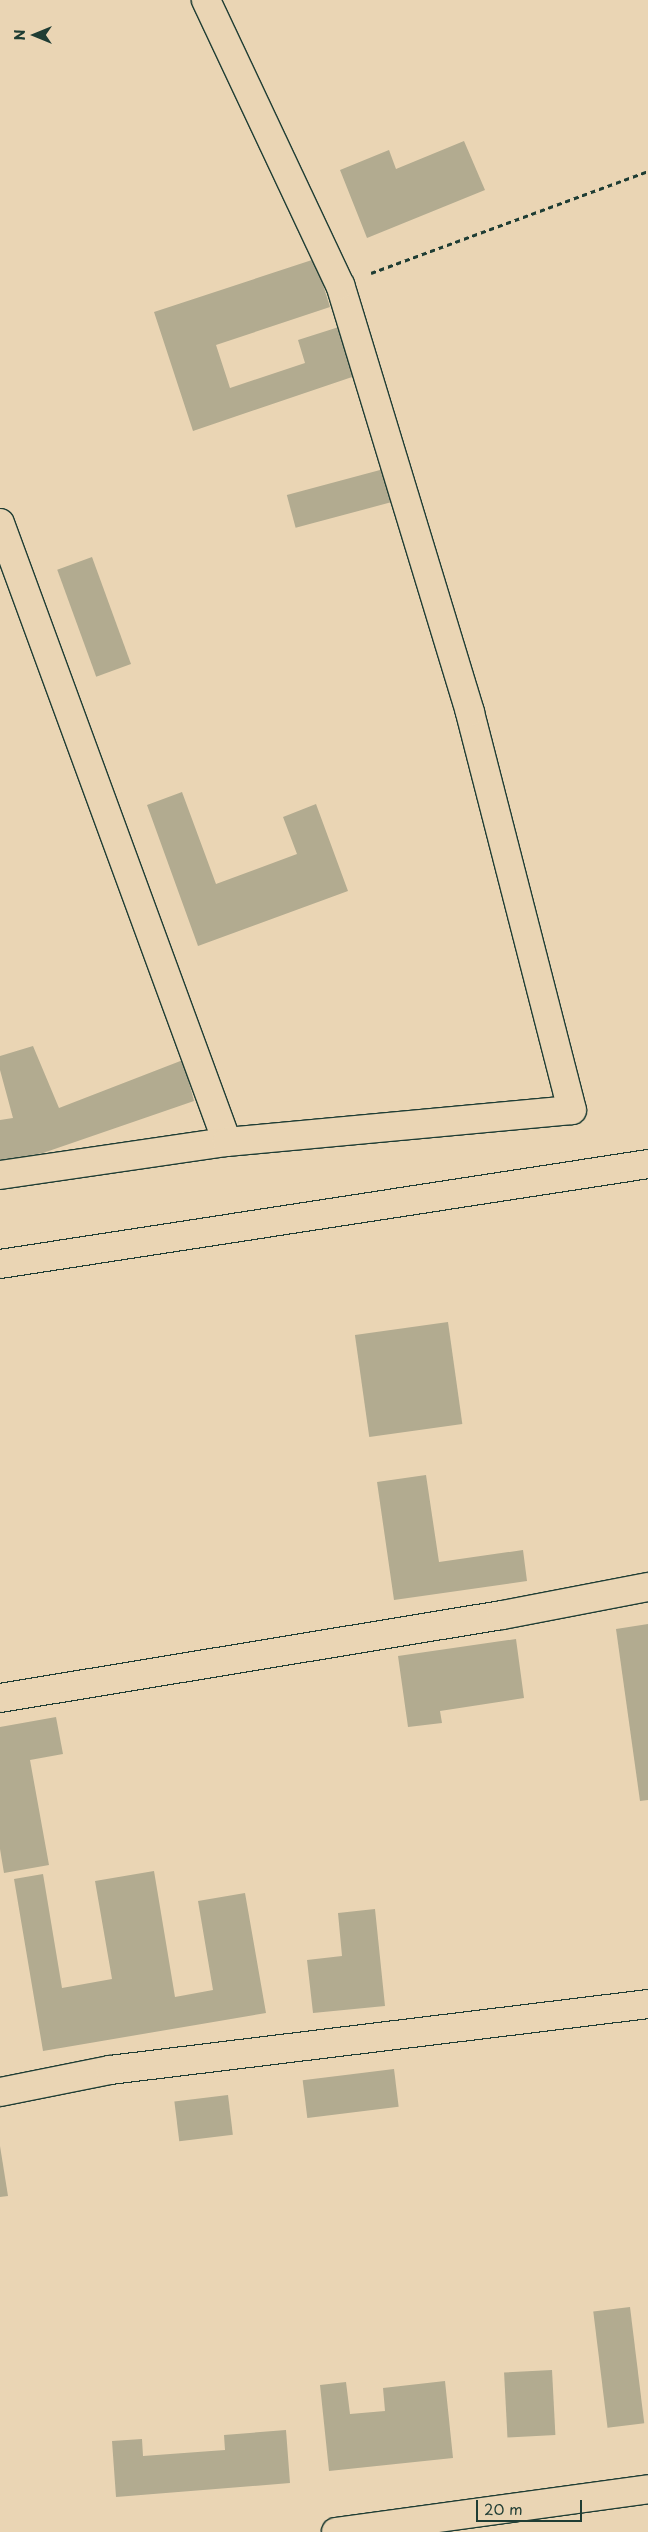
<!DOCTYPE html>
<html>
<head>
<meta charset="utf-8">
<style>
  body { margin:0 }
  #map { position:relative; width:648px; height:2532px; overflow:hidden; background:#ead5b4; font-family:"Playpen Sans",sans-serif }
  div>[style] { position:absolute }
  [style*='--x'] { left:calc(var(--x)*1px); top:calc(var(--y)*1px); width:calc(var(--w)*1px); rotate:calc(var(--a)*1deg) }
  .building>* { inset:0; background:#b2ab90; transform-origin:0 0 }
  .path>* { height:3px; margin-top:-1.5px; transform-origin:0; background:repeating-linear-gradient(90deg,#1f3d34 0 5px,transparent 0 9px) }
  .roads { filter:drop-shadow(1px 0 #1f3d34) drop-shadow(-1px 0 #1f3d34) drop-shadow(0 1px #1f3d34) drop-shadow(0 -1px #1f3d34) }
  .street>* { height:28px; margin:-14px; padding:0 14px; transform-origin:14px; border-radius:14px; background:#ead5b4 }
  span { translate:-50% -50%; white-space:nowrap; text-align:center; line-height:1.15; -webkit-text-stroke:4px #ead5b4; paint-order:stroke }
  .north { position:absolute; left:10px; top:10px; width:50px; height:50px; -webkit-text-stroke:4px #ead5b4; paint-order:stroke; rotate:270deg; font-size:14px; font-weight:700; line-height:20px; text-align:center; color:#1f3d34 }
  .north::after { content:''; display:block; margin:auto; width:18px; height:22px; background:#1f3d34; clip-path:polygon(50% 0,100% 100%,50% 72%,0 100%) }
  .scale { position:absolute; left:476px; top:2500px; width:106px; height:22px; box-sizing:border-box; border:2px solid #1f3d34; border-top:0; padding-left:6px; font-size:15px; line-height:18px; white-space:nowrap; color:#1f3d34; -webkit-text-stroke:4px #ead5b4; paint-order:stroke }
</style>
</head>
<body>
<div id="map">
  <div class="building">
    <i style="clip-path:polygon(464px 141px,485px 190px,367px 238px,340px 170px,389px 150px,396px 169px)"></i>
    <i style="clip-path:polygon(315px 259px,330px 307px,216px 345px,230px 388px,305px 363px,298px 340px,342px 326px,358px 375px,193px 431px,154px 312px)"></i>
    <i style="left:395px;top:466px;width:34px;height:112px;rotate:75deg"></i>
    <i style="left:92px;top:557px;width:114px;height:37px;rotate:70deg"></i>
    <i style="clip-path:polygon(182px 792px,216px 884px,297px 854px,283px 817px,316px 804px,348px 891px,198px 946px,147px 805px)"></i>
    <i style="clip-path:polygon(33px 1046px,59px 1108px,183px 1060px,194px 1101px,43px 1153px,0 1161px,0 1120px,13px 1118px,0 1070px,0 1056px)"></i>
    <i style="left:448px;top:1322px;width:103px;height:94px;rotate:82deg"></i>
    <i style="clip-path:polygon(426px 1475px,439px 1562px,523px 1550px,527px 1581px,394px 1600px,377px 1482px)"></i>
    <i style="clip-path:polygon(648px 1624px,648px 1800px,640px 1801px,616px 1629px)"></i>
    <i style="clip-path:polygon(516px 1639px,524px 1698px,440px 1711px,442px 1723px,408px 1727px,398px 1656px)"></i>
    <i style="clip-path:polygon(56px 1717px,63px 1754px,30px 1760px,49px 1865px,4px 1873px,0 1849px,0 1727px)"></i>
    <i style="clip-path:polygon(154px 1871px,175px 1997px,213px 1990px,198px 1901px,245px 1893px,266px 2013px,43px 2051px,14px 1879px,43px 1874px,62px 1988px,112px 1979px,95px 1881px)"></i>
    <i style="clip-path:polygon(375px 1909px,385px 2006px,313px 2013px,307px 1960px,342px 1956px,338px 1913px)"></i>
    <i style="left:394px;top:2069px;width:38px;height:92px;rotate:83deg"></i>
    <i style="left:228px;top:2095px;width:40px;height:54px;rotate:83deg"></i>
    <i style="clip-path:polygon(0 2146px,8px 2196px,0 2197px)"></i>
    <i style="left:630px;top:2307px;width:117px;height:37px;rotate:83deg"></i>
    <i style="left:552px;top:2370px;width:65px;height:48px;rotate:87deg"></i>
    <i style="clip-path:polygon(445px 2381px,453px 2458px,329px 2471px,320px 2385px,346px 2382px,350px 2414px,385px 2411px,383px 2388px)"></i>
    <i style="clip-path:polygon(286px 2430px,290px 2483px,116px 2497px,112px 2441px,142px 2439px,143px 2456px,225px 2450px,224px 2435px)"></i>
  </div>
  <div class="path">
    <i style="--x:371;--y:273;--w:295;--a:-20.2"></i>
  </div>
  <div class="roads">
    <div class="street">
      <i style="--x:0;--y:523;--w:659;--a:69.86"></i>
      <i style="--x:0;--y:1175;--w:229;--a:-8.3"></i>
      <i style="--x:227;--y:1142;--w:346;--a:-5.3"></i>
      <i style="--x:572;--y:1110;--w:411;--a:-104.4"></i>
      <i style="--x:470;--y:712;--w:446;--a:-106.9"></i>
      <i style="--x:340;--y:285;--w:315;--a:-115.2"></i>
      <i style="--x:0;--y:1264;--w:656;--a:-8.77"></i>
      <i style="--x:0;--y:1698;--w:509;--a:-9.39"></i>
      <i style="--x:502;--y:1615;--w:149;--a:-10.9"></i>
      <i style="--x:0;--y:2092;--w:112;--a:-11.3"></i>
      <i style="--x:110;--y:2070;--w:542;--a:-6.99"></i>
      <i style="--x:336;--y:2532;--w:315;--a:-7.8"></i>
    </div>
  </div>
  <div class="north">N</div>
  <div class="scale">20 m</div>
</div>
</body>
</html>
